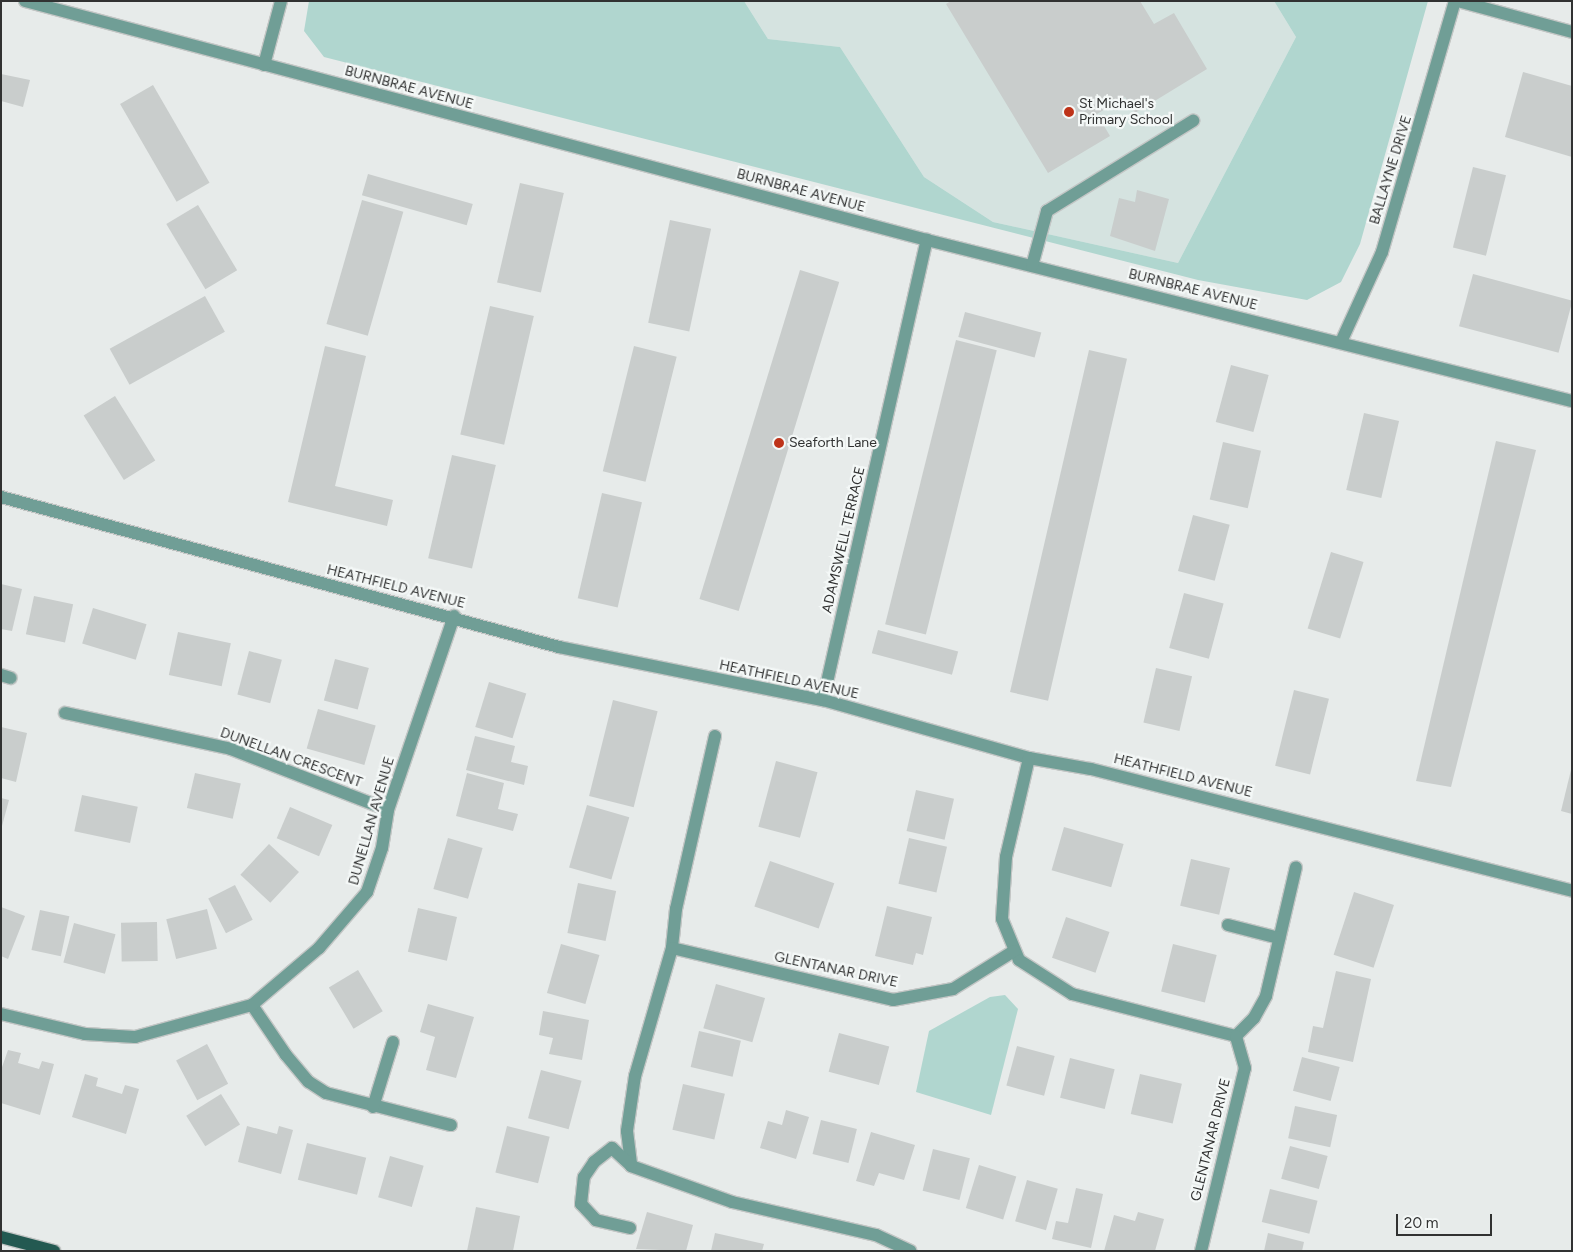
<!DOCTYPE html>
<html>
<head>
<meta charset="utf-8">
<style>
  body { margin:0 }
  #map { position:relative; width:1573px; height:1252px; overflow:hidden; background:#e7ebea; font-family:Figtree,sans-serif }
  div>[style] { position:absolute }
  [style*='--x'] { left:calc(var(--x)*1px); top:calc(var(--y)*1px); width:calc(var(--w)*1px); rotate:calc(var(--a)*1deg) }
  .built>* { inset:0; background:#d5e3e0 }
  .green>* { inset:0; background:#b0d6cf }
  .building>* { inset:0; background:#c9cdcc; transform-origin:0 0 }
  .roads { filter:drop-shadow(1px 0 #c3c6c5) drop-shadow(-1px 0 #c3c6c5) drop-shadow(0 1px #c3c6c5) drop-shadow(0 -1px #c3c6c5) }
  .minor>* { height:12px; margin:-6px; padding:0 6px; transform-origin:6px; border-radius:6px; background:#709e96 }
  .major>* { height:12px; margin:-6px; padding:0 6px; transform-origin:6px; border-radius:6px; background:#235951 }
  .dots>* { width:14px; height:14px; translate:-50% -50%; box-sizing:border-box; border:2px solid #f4f8f7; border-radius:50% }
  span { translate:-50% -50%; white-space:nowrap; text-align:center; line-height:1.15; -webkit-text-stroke:4.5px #f4f8f7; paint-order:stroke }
  .street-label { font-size:14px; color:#313232 }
  .poi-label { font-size:14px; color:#313232 }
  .left { translate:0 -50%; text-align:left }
  .frame { position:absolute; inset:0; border:2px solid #313232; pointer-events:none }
  .scale { position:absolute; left:1396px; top:1214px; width:96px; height:22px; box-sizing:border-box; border:2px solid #313232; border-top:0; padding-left:6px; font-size:15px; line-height:18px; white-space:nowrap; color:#313232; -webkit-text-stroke:4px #f4f8f7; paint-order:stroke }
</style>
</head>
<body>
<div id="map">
  <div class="built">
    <i style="clip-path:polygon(744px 1px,1274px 1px,1296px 37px,1178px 263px,993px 222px,924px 177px,840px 47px,768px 39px)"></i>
  </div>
  <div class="green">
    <i style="clip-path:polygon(309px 1px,744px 1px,768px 39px,840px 47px,924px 177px,993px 222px,1178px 263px,1296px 37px,1274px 1px,1428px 1px,1360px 244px,1341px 282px,1307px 300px,1198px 280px,324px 57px,304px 31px)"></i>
    <i style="clip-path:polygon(1005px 995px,1018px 1009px,991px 1115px,916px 1092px,929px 1031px,990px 997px)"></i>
  </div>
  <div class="building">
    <i style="clip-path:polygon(951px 1px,1140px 1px,1154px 24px,1174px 13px,1207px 69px,1135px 113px,1125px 97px,1097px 114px,1110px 136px,1048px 173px,946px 4px)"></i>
    <i style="clip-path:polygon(1523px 72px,1572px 86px,1572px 157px,1505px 137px)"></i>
    <i style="clip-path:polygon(1px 74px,30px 80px,23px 107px,1px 101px)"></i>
    <i style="left:153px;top:85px;width:113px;height:38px;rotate:60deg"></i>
    <i style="left:1473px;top:167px;width:34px;height:83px;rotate:14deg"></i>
    <i style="left:368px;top:174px;width:109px;height:22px;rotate:16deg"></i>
    <i style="left:520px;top:183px;width:45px;height:102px;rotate:13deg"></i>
    <i style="clip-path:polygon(1137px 190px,1169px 199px,1155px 251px,1110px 236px,1119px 198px,1135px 202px)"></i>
    <i style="left:362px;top:200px;width:43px;height:129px;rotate:16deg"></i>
    <i style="left:198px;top:205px;width:76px;height:37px;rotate:59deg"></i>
    <i style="left:670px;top:220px;width:42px;height:105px;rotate:12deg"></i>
    <i style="left:800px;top:270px;width:41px;height:344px;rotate:17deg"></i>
    <i style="left:1473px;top:274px;width:103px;height:54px;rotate:15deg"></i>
    <i style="left:205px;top:296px;width:41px;height:109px;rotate:61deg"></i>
    <i style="left:490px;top:306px;width:45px;height:132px;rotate:13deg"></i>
    <i style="left:965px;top:312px;width:79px;height:26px;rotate:15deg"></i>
    <i style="left:956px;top:340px;width:42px;height:293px;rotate:14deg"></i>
    <i style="clip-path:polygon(325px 346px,366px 356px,335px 486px,393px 500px,387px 526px,288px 502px)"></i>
    <i style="left:634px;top:346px;width:44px;height:129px;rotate:14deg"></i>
    <i style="left:1089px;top:350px;width:39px;height:351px;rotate:13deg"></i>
    <i style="left:1231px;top:365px;width:39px;height:59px;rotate:15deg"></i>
    <i style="left:115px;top:396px;width:76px;height:37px;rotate:58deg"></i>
    <i style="left:1364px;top:413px;width:36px;height:79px;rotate:13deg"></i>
    <i style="clip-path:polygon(1496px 441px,1536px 450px,1451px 787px,1416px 781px)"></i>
    <i style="left:1223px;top:442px;width:39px;height:59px;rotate:13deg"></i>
    <i style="left:452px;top:455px;width:45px;height:106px;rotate:13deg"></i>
    <i style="left:602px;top:493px;width:41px;height:108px;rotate:13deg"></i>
    <i style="left:1193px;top:515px;width:38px;height:58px;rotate:15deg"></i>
    <i style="left:1331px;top:552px;width:34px;height:80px;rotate:17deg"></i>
    <i style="clip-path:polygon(1px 584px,22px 589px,12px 631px,1px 629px)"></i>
    <i style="left:1184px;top:593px;width:41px;height:57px;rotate:15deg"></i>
    <i style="left:34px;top:596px;width:40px;height:39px;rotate:12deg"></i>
    <i style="left:93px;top:608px;width:56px;height:37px;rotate:17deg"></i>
    <i style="left:878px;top:630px;width:83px;height:24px;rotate:15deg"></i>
    <i style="left:178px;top:632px;width:54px;height:44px;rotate:12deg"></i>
    <i style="left:249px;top:651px;width:34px;height:45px;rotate:15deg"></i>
    <i style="left:335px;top:659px;width:35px;height:43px;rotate:15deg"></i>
    <i style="left:1156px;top:668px;width:37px;height:56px;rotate:13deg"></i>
    <i style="left:489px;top:682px;width:39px;height:47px;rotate:17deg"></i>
    <i style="left:1294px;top:690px;width:36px;height:78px;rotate:14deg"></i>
    <i style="left:613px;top:700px;width:46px;height:99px;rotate:14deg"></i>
    <i style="left:318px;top:709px;width:60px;height:41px;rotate:16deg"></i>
    <i style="clip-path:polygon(1px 727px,27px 733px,16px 782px,1px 778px)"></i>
    <i style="clip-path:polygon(475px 736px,515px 746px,511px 762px,528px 766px,524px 785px,466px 770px)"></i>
    <i style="left:776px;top:761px;width:43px;height:68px;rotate:15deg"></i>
    <i style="clip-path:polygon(1571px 770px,1572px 770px,1572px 814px,1561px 811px)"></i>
    <i style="left:195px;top:773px;width:47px;height:36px;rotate:13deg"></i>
    <i style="clip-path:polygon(467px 773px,504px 783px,498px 809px,518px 814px,513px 831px,456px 816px)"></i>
    <i style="left:916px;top:790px;width:39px;height:42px;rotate:13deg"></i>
    <i style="left:82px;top:795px;width:57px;height:37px;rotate:12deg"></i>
    <i style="clip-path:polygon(1px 798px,9px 800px,2px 826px,1px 826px)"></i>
    <i style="left:587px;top:805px;width:44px;height:65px;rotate:16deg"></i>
    <i style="left:290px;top:807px;width:46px;height:34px;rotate:23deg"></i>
    <i style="left:1064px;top:827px;width:62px;height:45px;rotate:16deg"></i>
    <i style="left:448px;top:838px;width:36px;height:53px;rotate:16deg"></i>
    <i style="left:909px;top:838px;width:39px;height:47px;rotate:13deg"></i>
    <i style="left:269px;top:844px;width:41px;height:42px;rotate:43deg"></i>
    <i style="left:1191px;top:859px;width:40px;height:48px;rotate:13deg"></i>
    <i style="left:770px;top:861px;width:68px;height:48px;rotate:19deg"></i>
    <i style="left:578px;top:883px;width:39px;height:51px;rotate:12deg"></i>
    <i style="left:235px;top:885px;width:39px;height:30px;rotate:63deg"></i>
    <i style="left:1354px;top:892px;width:42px;height:66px;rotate:18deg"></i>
    <i style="clip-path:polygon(887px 906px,932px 917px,923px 955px,916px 953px,913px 965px,875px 956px)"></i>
    <i style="clip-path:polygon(1px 907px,25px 916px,8px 959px,1px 956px)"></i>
    <i style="left:418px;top:908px;width:40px;height:45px;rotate:13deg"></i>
    <i style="left:207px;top:909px;width:41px;height:42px;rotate:76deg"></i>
    <i style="left:40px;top:910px;width:30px;height:41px;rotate:12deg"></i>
    <i style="left:1066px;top:917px;width:46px;height:43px;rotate:19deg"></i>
    <i style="left:157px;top:922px;width:39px;height:36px;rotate:89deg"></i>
    <i style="left:74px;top:923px;width:43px;height:41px;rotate:15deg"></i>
    <i style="left:561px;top:944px;width:40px;height:51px;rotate:16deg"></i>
    <i style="left:1173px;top:944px;width:45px;height:49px;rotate:14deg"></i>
    <i style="left:358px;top:970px;width:48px;height:34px;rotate:59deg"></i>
    <i style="clip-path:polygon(1336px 971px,1371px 979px,1353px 1062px,1308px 1052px,1313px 1026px,1323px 1028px)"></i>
    <i style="left:716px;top:984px;width:51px;height:46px;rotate:16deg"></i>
    <i style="clip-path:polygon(428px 1004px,474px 1017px,456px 1078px,426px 1070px,435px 1037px,420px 1032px)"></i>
    <i style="clip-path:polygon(543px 1011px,589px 1020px,582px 1060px,549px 1054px,553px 1038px,539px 1035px)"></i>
    <i style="left:699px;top:1031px;width:43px;height:37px;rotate:13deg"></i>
    <i style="left:839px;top:1033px;width:52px;height:40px;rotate:15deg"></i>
    <i style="left:207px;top:1044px;width:45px;height:35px;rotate:62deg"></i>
    <i style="left:1017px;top:1046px;width:39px;height:41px;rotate:15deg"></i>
    <i style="clip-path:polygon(8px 1050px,21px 1053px,18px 1063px,39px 1069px,42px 1061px,54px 1064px,40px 1115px,1px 1103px,1px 1070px)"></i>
    <i style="left:1302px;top:1057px;width:39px;height:35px;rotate:15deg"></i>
    <i style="left:1070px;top:1058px;width:46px;height:41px;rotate:14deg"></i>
    <i style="left:541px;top:1070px;width:42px;height:50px;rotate:15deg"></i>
    <i style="clip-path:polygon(85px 1074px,98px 1078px,96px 1086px,122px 1094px,125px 1085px,139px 1089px,126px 1134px,72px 1117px)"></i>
    <i style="left:1140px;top:1074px;width:43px;height:41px;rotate:13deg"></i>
    <i style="left:683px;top:1084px;width:43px;height:47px;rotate:13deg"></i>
    <i style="left:221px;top:1094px;width:36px;height:41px;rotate:58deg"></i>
    <i style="left:1295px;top:1106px;width:43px;height:33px;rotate:12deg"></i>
    <i style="clip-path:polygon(786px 1110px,809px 1117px,796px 1159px,760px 1148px,768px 1121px,782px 1125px)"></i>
    <i style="left:821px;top:1120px;width:37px;height:35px;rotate:14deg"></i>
    <i style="clip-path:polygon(247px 1126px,277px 1134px,279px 1126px,293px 1130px,281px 1174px,238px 1162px)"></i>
    <i style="left:507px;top:1126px;width:44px;height:48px;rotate:14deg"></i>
    <i style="clip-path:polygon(871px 1132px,915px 1145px,904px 1180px,879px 1173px,874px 1186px,856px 1181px)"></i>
    <i style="left:307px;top:1143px;width:61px;height:38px;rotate:14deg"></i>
    <i style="left:1290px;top:1146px;width:39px;height:34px;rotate:15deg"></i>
    <i style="left:933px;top:1149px;width:38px;height:43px;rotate:14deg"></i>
    <i style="left:390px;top:1156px;width:35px;height:43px;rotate:16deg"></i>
    <i style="left:979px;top:1165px;width:39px;height:45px;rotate:17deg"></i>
    <i style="left:1027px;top:1180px;width:32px;height:43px;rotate:16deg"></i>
    <i style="clip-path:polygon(1076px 1188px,1103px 1194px,1091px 1248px,1052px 1239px,1056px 1221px,1068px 1223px)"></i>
    <i style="left:1270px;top:1189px;width:49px;height:34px;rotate:14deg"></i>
    <i style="clip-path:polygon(476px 1207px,520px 1216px,513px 1251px,467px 1251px)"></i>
    <i style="clip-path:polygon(647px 1212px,693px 1225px,686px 1251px,636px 1249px)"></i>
    <i style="clip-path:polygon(1138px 1212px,1164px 1219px,1155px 1251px,1104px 1251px,1114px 1215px,1135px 1221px)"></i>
    <i style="clip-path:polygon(715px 1233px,764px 1244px,762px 1251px,711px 1251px)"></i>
    <i style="clip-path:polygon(1268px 1233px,1304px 1242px,1302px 1251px,1264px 1251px)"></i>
  </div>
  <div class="roads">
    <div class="minor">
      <i style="--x:25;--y:1;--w:933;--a:14.84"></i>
      <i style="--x:927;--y:240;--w:665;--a:14.02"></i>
      <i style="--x:1458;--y:1;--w:118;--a:15.2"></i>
      <i style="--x:264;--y:65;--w:66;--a:-75.1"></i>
      <i style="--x:1032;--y:266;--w:57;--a:-74.7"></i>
      <i style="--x:1047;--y:211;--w:172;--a:-31.7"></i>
      <i style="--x:1341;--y:342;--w:99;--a:-65.5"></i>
      <i style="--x:1382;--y:252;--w:261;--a:-73.8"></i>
      <i style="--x:1;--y:497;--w:578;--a:15.05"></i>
      <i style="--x:559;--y:647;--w:269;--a:11.4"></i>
      <i style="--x:823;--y:700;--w:214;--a:15.7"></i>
      <i style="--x:1029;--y:758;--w:63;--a:10.1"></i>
      <i style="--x:1091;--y:769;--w:496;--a:14.2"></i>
      <i style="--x:1;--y:675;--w:10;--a:17"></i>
      <i style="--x:823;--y:700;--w:472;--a:-77.3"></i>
      <i style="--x:65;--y:713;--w:170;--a:12.2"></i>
      <i style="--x:231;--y:749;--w:168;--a:21.2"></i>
      <i style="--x:715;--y:736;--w:177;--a:102.7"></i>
      <i style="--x:676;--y:909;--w:39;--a:96"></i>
      <i style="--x:672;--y:948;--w:133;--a:106.1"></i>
      <i style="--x:635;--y:1076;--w:56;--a:98.3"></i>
      <i style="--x:627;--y:1131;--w:35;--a:83"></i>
      <i style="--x:631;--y:1166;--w:107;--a:19.6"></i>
      <i style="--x:732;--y:1202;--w:148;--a:12.9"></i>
      <i style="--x:876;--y:1235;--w:38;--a:25"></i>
      <i style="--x:1029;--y:758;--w:102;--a:103.1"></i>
      <i style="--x:1006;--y:857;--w:62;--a:93.7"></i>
      <i style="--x:1002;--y:919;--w:44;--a:67.5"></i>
      <i style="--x:1019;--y:960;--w:63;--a:32.7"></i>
      <i style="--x:1072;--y:994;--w:169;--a:14.4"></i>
      <i style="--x:1236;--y:1036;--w:25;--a:-45"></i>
      <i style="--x:1254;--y:1018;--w:25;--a:-61"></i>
      <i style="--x:1266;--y:996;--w:132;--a:-76.9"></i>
      <i style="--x:1228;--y:925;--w:53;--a:14.3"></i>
      <i style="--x:672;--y:948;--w:227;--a:13.2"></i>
      <i style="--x:893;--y:1000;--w:61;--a:-10.4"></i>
      <i style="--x:953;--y:989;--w:72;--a:-31.9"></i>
      <i style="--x:252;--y:1005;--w:60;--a:55.8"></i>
      <i style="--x:286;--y:1055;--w:35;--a:50"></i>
      <i style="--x:309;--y:1082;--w:20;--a:33"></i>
      <i style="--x:326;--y:1093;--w:129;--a:14.4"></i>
      <i style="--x:1;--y:1014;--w:86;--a:13.4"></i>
      <i style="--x:85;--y:1034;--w:50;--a:3.4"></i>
      <i style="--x:135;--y:1037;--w:121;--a:-15.3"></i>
      <i style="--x:252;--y:1005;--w:88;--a:-40.4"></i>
      <i style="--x:319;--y:948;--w:74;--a:-49.4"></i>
      <i style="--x:367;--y:892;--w:46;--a:-71.2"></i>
      <i style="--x:382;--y:848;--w:38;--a:-81"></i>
      <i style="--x:388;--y:810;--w:205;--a:-71.2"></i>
      <i style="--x:373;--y:1107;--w:68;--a:-72.9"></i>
      <i style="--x:630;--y:1228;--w:35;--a:-167"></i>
      <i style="--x:596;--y:1220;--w:22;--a:-133"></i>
      <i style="--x:581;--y:1204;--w:27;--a:-84"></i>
      <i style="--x:584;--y:1177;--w:18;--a:-56"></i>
      <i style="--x:594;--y:1162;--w:23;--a:-38"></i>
      <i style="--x:612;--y:1148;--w:26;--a:43"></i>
      <i style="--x:1201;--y:1251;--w:188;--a:-76.5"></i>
      <i style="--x:1245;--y:1068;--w:33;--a:-106"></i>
    </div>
    <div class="major">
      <i style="--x:1;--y:1237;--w:55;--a:14.8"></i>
    </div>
  </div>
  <div class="dots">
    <i style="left:1069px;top:112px;background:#be3319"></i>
    <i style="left:779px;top:443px;background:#be3319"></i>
  </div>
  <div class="street-label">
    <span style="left:409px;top:88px;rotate:15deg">BURNBRAE AVENUE</span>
    <span style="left:1391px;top:170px;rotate:-73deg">BALLAYNE DRIVE</span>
    <span style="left:801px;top:191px;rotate:15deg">BURNBRAE AVENUE</span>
    <span style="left:1193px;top:290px;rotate:14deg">BURNBRAE AVENUE</span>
    <span style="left:844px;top:540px;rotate:-77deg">ADAMSWELL TERRACE</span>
    <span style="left:396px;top:587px;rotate:14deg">HEATHFIELD AVENUE</span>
    <span style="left:789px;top:680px;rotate:12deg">HEATHFIELD AVENUE</span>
    <span style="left:291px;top:758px;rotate:20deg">DUNELLAN CRESCENT</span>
    <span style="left:1183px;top:776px;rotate:14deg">HEATHFIELD AVENUE</span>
    <span style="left:372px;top:821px;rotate:-74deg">DUNELLAN AVENUE</span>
    <span style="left:836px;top:970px;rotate:12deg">GLENTANAR DRIVE</span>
    <span style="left:1211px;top:1140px;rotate:-76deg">GLENTANAR DRIVE</span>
  </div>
  <div class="poi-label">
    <span class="left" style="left:1079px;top:112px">St Michael's<br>Primary School</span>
    <span class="left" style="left:789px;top:443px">Seaforth Lane</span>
  </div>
  <div class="frame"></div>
  <div class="scale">20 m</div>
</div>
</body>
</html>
